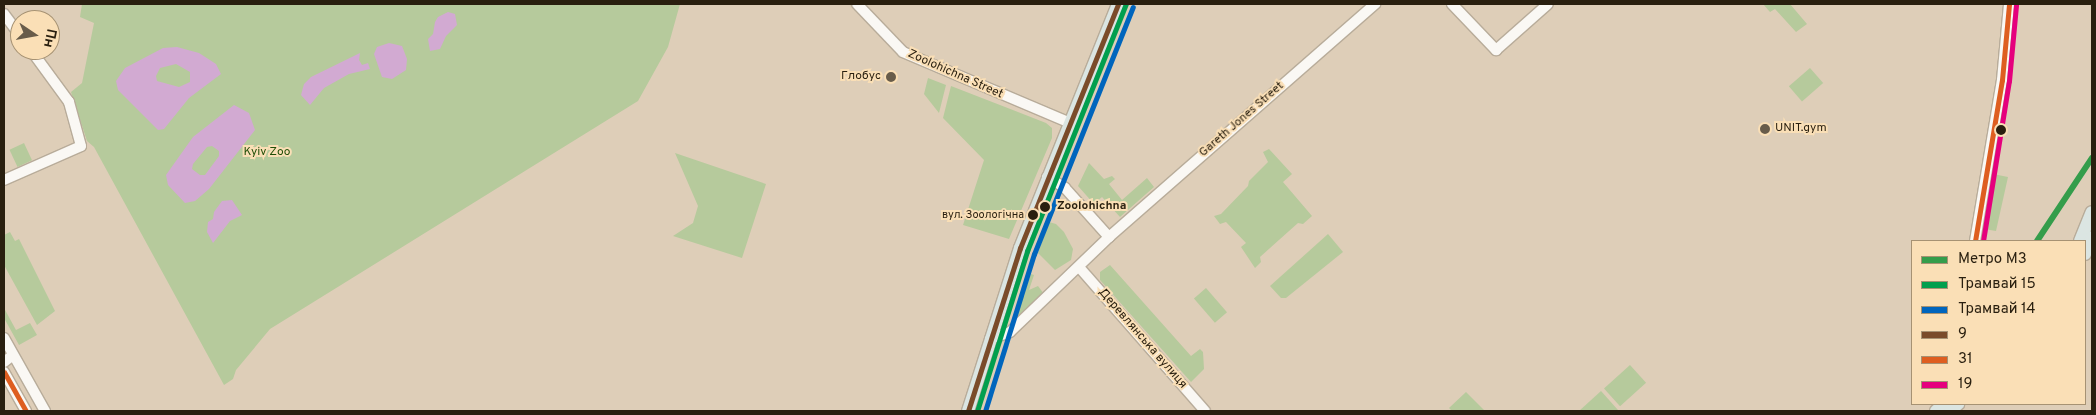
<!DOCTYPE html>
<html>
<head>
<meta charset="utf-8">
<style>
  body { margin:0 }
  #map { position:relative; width:2096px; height:415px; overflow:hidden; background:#deceb8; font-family:Overpass,sans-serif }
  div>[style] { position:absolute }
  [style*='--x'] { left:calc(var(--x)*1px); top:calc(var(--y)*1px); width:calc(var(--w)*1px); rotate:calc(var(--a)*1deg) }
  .green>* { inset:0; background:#b6ca9c; transform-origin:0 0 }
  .water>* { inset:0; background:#d2aad2 }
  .roads { filter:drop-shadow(1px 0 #b8ac9a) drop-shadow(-1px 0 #b8ac9a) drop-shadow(0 1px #b8ac9a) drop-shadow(0 -1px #b8ac9a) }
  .minor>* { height:10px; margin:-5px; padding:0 5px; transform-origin:5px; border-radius:5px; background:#faf8f4 }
  .major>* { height:12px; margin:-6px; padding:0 6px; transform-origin:6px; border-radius:6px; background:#dbe5e2 }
  .bus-1>* { height:5px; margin:-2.5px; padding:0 2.5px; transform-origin:2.5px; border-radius:2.5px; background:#7a4b2a }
  .bus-2>* { height:5px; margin:-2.5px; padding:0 2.5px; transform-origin:2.5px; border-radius:2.5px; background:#de5e20 }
  .bus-3>* { height:5px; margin:-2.5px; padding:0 2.5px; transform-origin:2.5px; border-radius:2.5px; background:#e5007d }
  .tram-1>* { height:5px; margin:-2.5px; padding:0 2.5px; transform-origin:2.5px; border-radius:2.5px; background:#029f4e }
  .tram-2>* { height:5px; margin:-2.5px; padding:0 2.5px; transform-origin:2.5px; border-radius:2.5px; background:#0065bd }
  .metro-1>* { height:6px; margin:-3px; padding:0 3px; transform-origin:3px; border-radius:3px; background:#349d4b }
  .dots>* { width:14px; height:14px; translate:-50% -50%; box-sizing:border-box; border:2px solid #fadfb6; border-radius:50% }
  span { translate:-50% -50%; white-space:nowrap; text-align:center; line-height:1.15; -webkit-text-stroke:4px #fadfb6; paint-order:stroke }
  .bus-label { font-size:11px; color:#291f0f }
  .right { translate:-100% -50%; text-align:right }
  .street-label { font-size:12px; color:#291f0f }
  .poi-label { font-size:12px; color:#291f0f }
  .left { translate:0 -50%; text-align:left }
  .park-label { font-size:12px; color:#1f4e07 }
  .stop-label { font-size:12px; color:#291f0f; font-weight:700 }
  .frame { position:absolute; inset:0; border:5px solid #291f0f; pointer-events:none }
  .legend { position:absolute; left:1911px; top:240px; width:175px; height:165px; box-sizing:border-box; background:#fadfb6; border:1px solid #a69273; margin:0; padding:6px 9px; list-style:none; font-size:15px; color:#291f0f }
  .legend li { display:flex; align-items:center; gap:10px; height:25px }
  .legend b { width:25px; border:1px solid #a69273 }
  .north { position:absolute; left:10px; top:10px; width:50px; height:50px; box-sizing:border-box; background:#fadfb6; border:1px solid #a69273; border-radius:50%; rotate:102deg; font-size:14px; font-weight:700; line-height:20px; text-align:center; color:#291f0f }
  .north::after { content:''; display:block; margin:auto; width:18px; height:22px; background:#685c4a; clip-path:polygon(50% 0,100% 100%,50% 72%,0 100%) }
</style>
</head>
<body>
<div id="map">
  <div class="green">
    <i style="clip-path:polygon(82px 4px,680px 4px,668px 47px,638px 101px,270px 329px,236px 370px,233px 379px,224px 385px,94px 147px,87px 141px,71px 92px,82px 83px,94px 23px,80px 17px)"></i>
    <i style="clip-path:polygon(1763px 4px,1790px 4px,1807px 24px,1796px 32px,1775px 9px,1770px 12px)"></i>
    <i style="left:1810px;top:68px;width:20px;height:28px;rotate:49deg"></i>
    <i style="clip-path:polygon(928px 78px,946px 85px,939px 113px,924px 94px)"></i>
    <i style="clip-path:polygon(951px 86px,1046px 123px,1052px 128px,1052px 138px,1009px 239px,963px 225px,984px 160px,943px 118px)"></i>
    <i style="left:24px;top:143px;width:19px;height:16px;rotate:65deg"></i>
    <i style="clip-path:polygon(1269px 149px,1292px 174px,1283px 182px,1312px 216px,1303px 224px,1298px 223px,1260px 257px,1261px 262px,1255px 268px,1241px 247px,1246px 243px,1226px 222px,1220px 224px,1214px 216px,1221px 214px,1248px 186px,1249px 181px,1268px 162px,1263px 152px)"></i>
    <i style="clip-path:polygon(675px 153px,766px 184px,742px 258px,673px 236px,693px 223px,698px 206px)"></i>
    <i style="clip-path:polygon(1089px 163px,1104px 179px,1112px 176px,1115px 179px,1109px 184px,1122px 200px,1147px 178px,1154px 187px,1120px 217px,1102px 197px,1094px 204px,1078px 186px)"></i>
    <i style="clip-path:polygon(1993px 174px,2008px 177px,1996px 231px,1984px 229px)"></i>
    <i style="clip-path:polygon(1049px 222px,1056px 224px,1064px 232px,1073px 249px,1071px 260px,1055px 270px,1038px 253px)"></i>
    <i style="clip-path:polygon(10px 232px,15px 241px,19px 239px,55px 311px,37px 325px,4px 265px,4px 235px)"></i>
    <i style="clip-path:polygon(1328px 234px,1343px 252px,1286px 298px,1281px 298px,1270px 286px)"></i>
    <i style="clip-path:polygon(1110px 265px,1191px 356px,1200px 349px,1203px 352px,1204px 369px,1191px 382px,1100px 280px,1100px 272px)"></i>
    <i style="clip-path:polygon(1031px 274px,1034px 275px,1029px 290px,1038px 286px,1044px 294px,1015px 319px)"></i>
    <i style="left:1206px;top:288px;width:32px;height:16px;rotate:49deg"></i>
    <i style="clip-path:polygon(4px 308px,16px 330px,30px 323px,37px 335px,19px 345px,4px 318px)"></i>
    <i style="left:1630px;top:365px;width:24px;height:35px;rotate:48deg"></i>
    <i style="clip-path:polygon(1601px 391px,1618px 410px,1579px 411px)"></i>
    <i style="clip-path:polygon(1466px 392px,1485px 411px,1452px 411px,1449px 408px)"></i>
  </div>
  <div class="water">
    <i style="clip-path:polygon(448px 12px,455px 14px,457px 25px,446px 36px,440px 49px,430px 51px,428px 39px,433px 34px,435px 22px,438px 17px)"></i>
    <i style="clip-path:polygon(389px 43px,402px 46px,407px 59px,406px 70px,392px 79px,382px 77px,374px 54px,377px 47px)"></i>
    <i style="clip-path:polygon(evenodd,177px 47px,199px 53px,216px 64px,221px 74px,189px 98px,164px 129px,158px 130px,118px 90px,116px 81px,125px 68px,163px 48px,177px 47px,176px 64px,190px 72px,190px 82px,179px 87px,157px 81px,156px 76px,160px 68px,176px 64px)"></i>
    <i style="clip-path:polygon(360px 53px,359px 60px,362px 65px,368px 63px,370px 69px,349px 74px,324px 88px,310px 105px,301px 95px,304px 84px,311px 77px)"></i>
    <i style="clip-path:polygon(evenodd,234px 105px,249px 113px,255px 130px,209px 189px,195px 201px,185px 203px,168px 185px,166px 175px,193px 137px,234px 105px,212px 146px,219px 151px,219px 156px,205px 175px,200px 175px,192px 169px,193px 164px,207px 147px,212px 146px)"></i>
    <i style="clip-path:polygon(232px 200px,242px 215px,230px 221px,213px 243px,207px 232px,208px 222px,213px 219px,214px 212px,222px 201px)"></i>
  </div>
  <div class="roads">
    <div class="minor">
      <i style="--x:857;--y:4;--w:66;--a:46.2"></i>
      <i style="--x:903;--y:52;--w:181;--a:23"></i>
      <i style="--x:1452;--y:4;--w:64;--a:46.3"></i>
      <i style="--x:1496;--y:50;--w:69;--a:-41.5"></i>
      <i style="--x:4;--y:14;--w:26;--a:53"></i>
      <i style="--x:1047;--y:177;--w:21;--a:31"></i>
      <i style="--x:1065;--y:188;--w:66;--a:48.1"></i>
      <i style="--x:4;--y:180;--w:84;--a:-23.8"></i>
      <i style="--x:81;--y:146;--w:46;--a:-105.3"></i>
      <i style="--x:69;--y:102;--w:64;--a:-126.2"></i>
      <i style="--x:1975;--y:241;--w:163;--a:-80.5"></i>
      <i style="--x:2002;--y:80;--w:76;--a:-84.7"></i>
      <i style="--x:1079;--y:267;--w:191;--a:48.8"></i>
      <i style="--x:4;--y:338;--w:84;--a:60.7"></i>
      <i style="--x:990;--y:339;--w:21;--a:-19"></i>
      <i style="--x:1010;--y:332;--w:137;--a:-43.8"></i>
      <i style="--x:1109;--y:237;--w:354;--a:-41.2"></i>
      <i style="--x:4;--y:362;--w:11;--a:-38"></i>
      <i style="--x:4;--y:372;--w:45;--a:60.6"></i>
    </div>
    <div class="major">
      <i style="--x:2080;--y:241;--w:31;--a:-68"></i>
      <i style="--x:2085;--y:254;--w:18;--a:-68"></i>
      <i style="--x:968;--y:411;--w:171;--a:-72.3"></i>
      <i style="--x:1020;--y:248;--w:263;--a:-68.1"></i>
      <i style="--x:1936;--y:411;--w:11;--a:-41"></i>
      <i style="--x:1950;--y:411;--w:11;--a:-41"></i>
    </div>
  </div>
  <div class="bus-1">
    <i style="--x:968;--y:411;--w:171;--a:-72.3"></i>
    <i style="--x:1020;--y:248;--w:263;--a:-68.1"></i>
  </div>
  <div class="bus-2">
    <i style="--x:1975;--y:241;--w:163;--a:-80.5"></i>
    <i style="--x:2002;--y:80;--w:76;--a:-84.7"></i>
    <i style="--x:4;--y:372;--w:45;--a:60.6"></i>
  </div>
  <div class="bus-3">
    <i style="--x:1983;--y:241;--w:162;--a:-80.8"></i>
    <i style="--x:2009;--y:81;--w:76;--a:-84.7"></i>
  </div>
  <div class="tram-1">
    <i style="--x:977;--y:411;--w:168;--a:-72.6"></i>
    <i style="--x:1027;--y:251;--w:266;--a:-68.2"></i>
  </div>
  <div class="tram-2">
    <i style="--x:985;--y:411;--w:164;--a:-72.7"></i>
    <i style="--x:1034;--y:254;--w:266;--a:-68.2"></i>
  </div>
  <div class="metro-1">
    <i style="--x:2037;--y:241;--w:100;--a:-56.5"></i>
  </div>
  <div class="dots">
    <i style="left:891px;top:77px;background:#685c4a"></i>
    <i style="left:1765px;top:129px;background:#685c4a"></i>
    <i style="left:2001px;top:130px;background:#291f0f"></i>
    <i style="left:1045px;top:207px;background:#291f0f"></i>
    <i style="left:1033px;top:215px;background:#291f0f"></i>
  </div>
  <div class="bus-label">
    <span class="right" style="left:1024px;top:215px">вул. Зоологічна</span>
  </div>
  <div class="street-label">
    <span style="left:955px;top:75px;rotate:24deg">Zoolohichna Street</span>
    <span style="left:1242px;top:120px;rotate:-41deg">Gareth Jones Street</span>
    <span style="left:1142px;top:339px;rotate:49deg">Деревлянська вулиця</span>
  </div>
  <div class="poi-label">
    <span class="right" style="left:881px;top:77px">Глобус</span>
    <span class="left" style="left:1775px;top:129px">UNIT.gym</span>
  </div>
  <div class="park-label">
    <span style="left:267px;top:153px">Kyiv Zoo</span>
  </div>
  <div class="stop-label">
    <span class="left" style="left:1057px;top:207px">Zoolohichna</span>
  </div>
  <div class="frame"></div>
  <ul class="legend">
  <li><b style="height:6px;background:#349d4b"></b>Метро M3</li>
  <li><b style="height:6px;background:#029f4e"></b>Трамвай 15</li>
  <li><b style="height:6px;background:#0065bd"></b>Трамвай 14</li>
  <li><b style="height:6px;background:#7a4b2a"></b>9</li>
  <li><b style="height:6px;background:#de5e20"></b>31</li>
  <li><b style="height:6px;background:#e5007d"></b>19</li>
  </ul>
  <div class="north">Пн</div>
</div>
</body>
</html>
